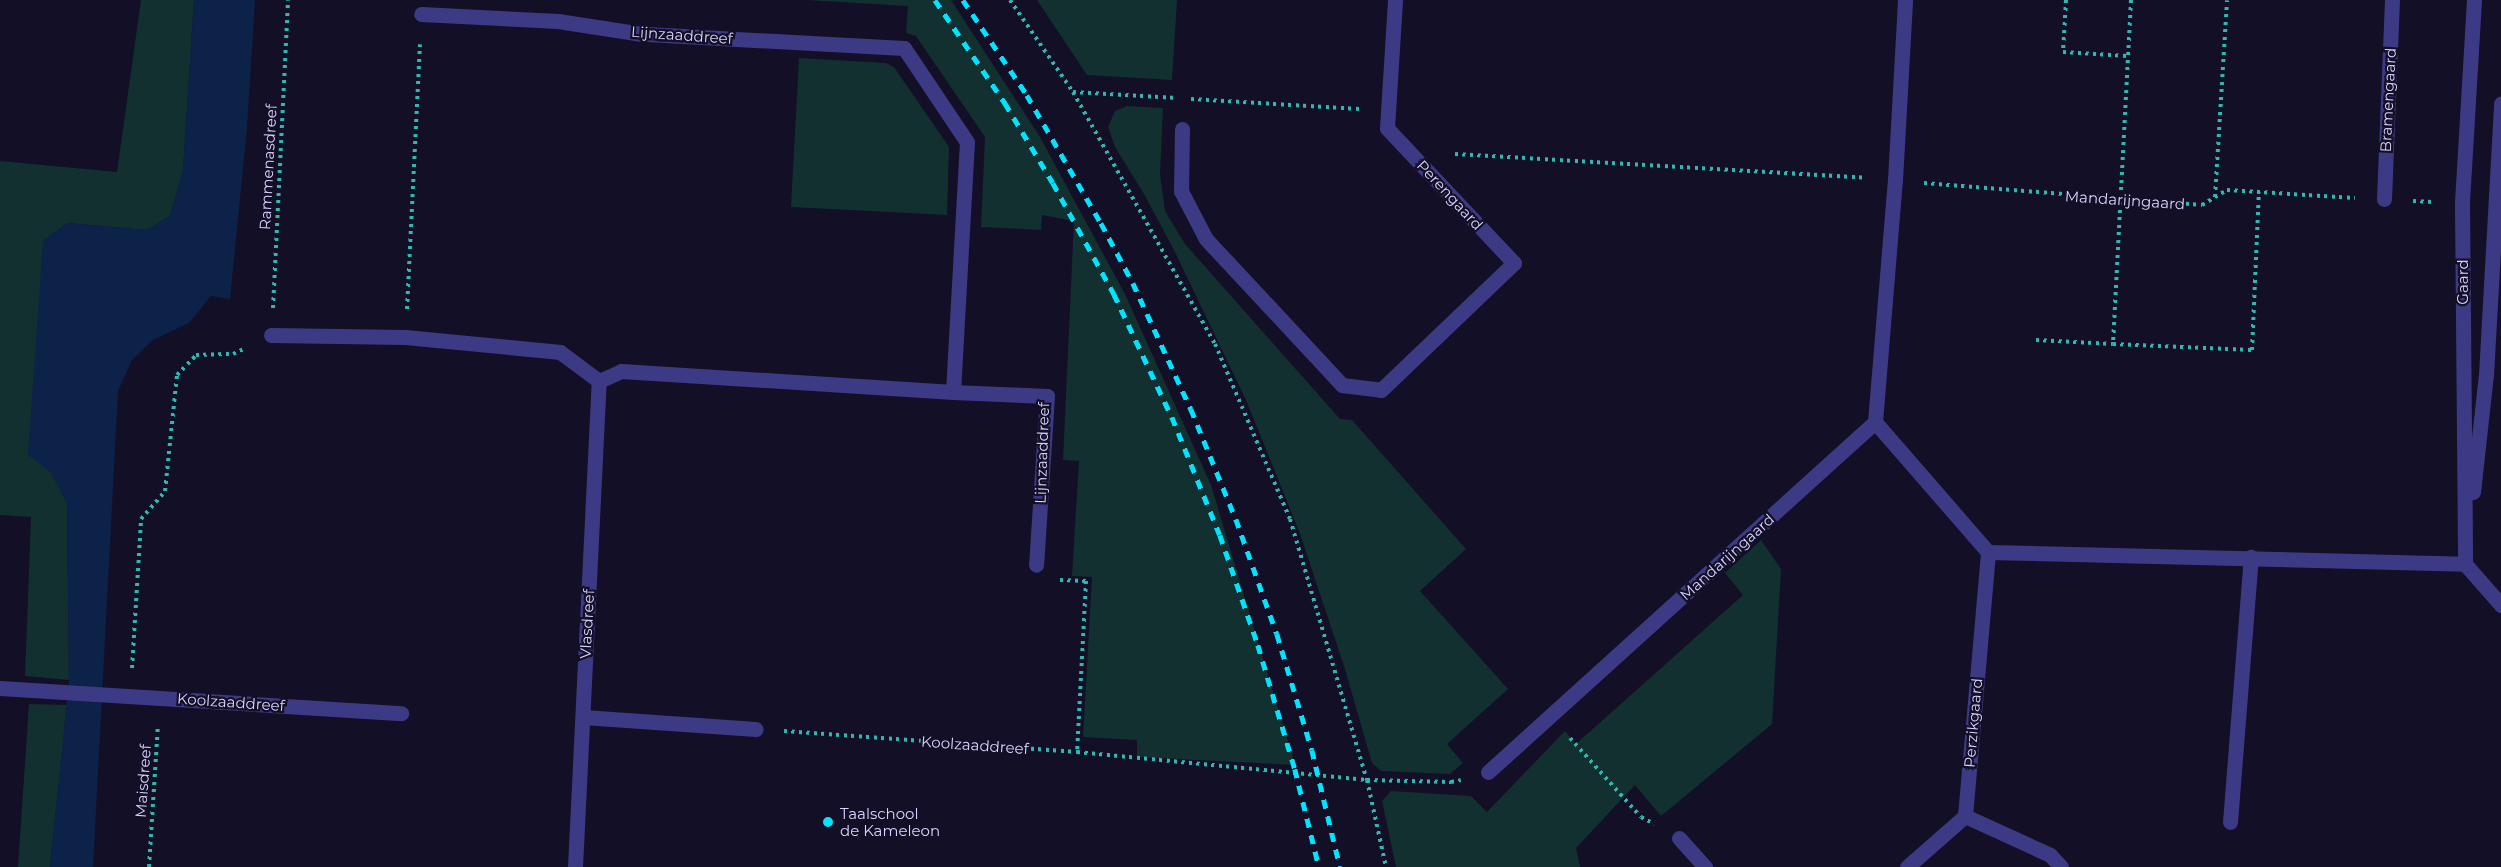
<!DOCTYPE html>
<html>
<head>
<meta charset="utf-8">
<style>
  body { margin:0 }
  #map { position:relative; width:2501px; height:867px; overflow:hidden; background:#130f26; font-family:Montserrat,sans-serif }
  div>[style] { position:absolute }
  [style*='--x'] { left:calc(var(--x)*1px); top:calc(var(--y)*1px); width:calc(var(--w)*1px); rotate:calc(var(--a)*1deg) }
  .green>* { inset:0; background:#12302f }
  .water>* { inset:0; background:#0c2248 }
  .path>* { height:4px; margin-top:-2px; transform-origin:0; background:repeating-linear-gradient(90deg,#2fb8b0 0 3px,transparent 0 7.5px) }
  .minor>* { height:15px; margin:-7.5px; padding:0 7.5px; transform-origin:7.5px; border-radius:7.5px; background:#3d3a85 }
  .rail>* { height:4.5px; margin-top:-2.25px; transform-origin:0; background:repeating-linear-gradient(90deg,#00e5ff 0 9px,transparent 0 17px) }
  .dots>* { width:16px; height:16px; translate:-50% -50%; box-sizing:border-box; border:3px solid #130f26; border-radius:50% }
  span { translate:-50% -50%; white-space:nowrap; text-align:center; line-height:1.15; -webkit-text-stroke:4.5px #130f26; paint-order:stroke }
  .street-label { font-size:15px; color:#d9d4ff }
  .poi-label { font-size:15px; color:#d9d4ff }
  .left { translate:0 -50%; text-align:left }
</style>
</head>
<body>
<div id="map">
  <div class="green">
    <i style="clip-path:polygon(141px 0,194px 0,183px 171px,170px 216px,147px 230px,67px 223px,28px 454px,51px 472px,67px 503px,69px 680px,25px 676px,31px 517px,0 515px,0 161px,117px 172px)"></i>
    <i style="clip-path:polygon(806px 0,951px 0,1040px 137px,1126px 296px,1211px 485px,1295px 765px,1137px 757px,1137px 740px,1083px 737px,1092px 577px,1072px 576px,1079px 461px,1063px 460px,1074px 221px,1042px 215px,1041px 230px,981px 227px,985px 137px,916px 36px,906px 33px,908px 6px)"></i>
    <i style="clip-path:polygon(1037px 0,1177px 0,1172px 80px,1087px 75px)"></i>
    <i style="clip-path:polygon(799px 58px,886px 63px,894px 67px,949px 147px,947px 215px,791px 207px)"></i>
    <i style="clip-path:polygon(1127px 106px,1163px 108px,1160px 174px,1165px 211px,1185px 244px,1340px 419px,1352px 420px,1466px 549px,1420px 591px,1508px 689px,1447px 744px,1463px 763px,1450px 774px,1381px 771px,1372px 763px,1344px 666px,1299px 531px,1246px 400px,1174px 250px,1144px 194px,1115px 147px,1108px 127px,1115px 111px)"></i>
    <i style="clip-path:polygon(1761px 540px,1781px 569px,1772px 724px,1661px 816px,1635px 785px,1576px 848px,1580px 867px,1396px 867px,1382px 801px,1391px 791px,1471px 796px,1487px 812px,1565px 731px,1576px 744px,1743px 595px,1725px 573px)"></i>
    <i style="clip-path:polygon(29px 704px,67px 705px,50px 867px,18px 867px)"></i>
  </div>
  <div class="water">
    <i style="clip-path:polygon(194px 0,255px 0,247px 128px,230px 299px,211px 296px,189px 323px,153px 340px,132px 360px,118px 391px,93px 867px,50px 867px,69px 680px,67px 503px,51px 472px,28px 455px,43px 240px,67px 223px,147px 230px,170px 216px,183px 170px)"></i>
  </div>
  <div class="path">
    <i style="--x:1010;--y:0;--w:112;--a:55.6"></i>
    <i style="--x:1073;--y:92;--w:289;--a:60.6"></i>
    <i style="--x:1215;--y:344;--w:190;--a:66.8"></i>
    <i style="--x:1290;--y:519;--w:272;--a:73.6"></i>
    <i style="--x:1367;--y:780;--w:89;--a:77.7"></i>
    <i style="--x:2066;--y:0;--w:52;--a:93.3"></i>
    <i style="--x:2063;--y:52;--w:64;--a:3.6"></i>
    <i style="--x:2131;--y:0;--w:344;--a:93"></i>
    <i style="--x:2113;--y:344;--w:139;--a:2.5"></i>
    <i style="--x:2252;--y:350;--w:158;--a:-87.5"></i>
    <i style="--x:1073;--y:92;--w:104;--a:3.3"></i>
    <i style="--x:1191;--y:99;--w:169;--a:3.4"></i>
    <i style="--x:1455;--y:154;--w:412;--a:3.3"></i>
    <i style="--x:1924;--y:183;--w:279;--a:4.5"></i>
    <i style="--x:2202;--y:205;--w:29;--a:-31"></i>
    <i style="--x:2227;--y:190;--w:128;--a:3.6"></i>
    <i style="--x:2215;--y:197;--w:197;--a:-86.5"></i>
    <i style="--x:2413;--y:201;--w:20;--a:3"></i>
    <i style="--x:273;--y:308;--w:308;--a:-87.2"></i>
    <i style="--x:407;--y:309;--w:265;--a:-87.2"></i>
    <i style="--x:2036;--y:340;--w:77;--a:3"></i>
    <i style="--x:1060;--y:580;--w:26;--a:2"></i>
    <i style="--x:1086;--y:581;--w:171;--a:93"></i>
    <i style="--x:132;--y:668;--w:149;--a:-86.5"></i>
    <i style="--x:141;--y:519;--w:37;--a:-49"></i>
    <i style="--x:165;--y:491;--w:117;--a:-84.1"></i>
    <i style="--x:177;--y:375;--w:28;--a:-46"></i>
    <i style="--x:196;--y:355;--w:37;--a:-2"></i>
    <i style="--x:233;--y:354;--w:14;--a:-25"></i>
    <i style="--x:784;--y:731;--w:294;--a:4.1"></i>
    <i style="--x:1077;--y:752;--w:291;--a:5.5"></i>
    <i style="--x:1367;--y:780;--w:84;--a:1.4"></i>
    <i style="--x:1451;--y:782;--w:10;--a:-11"></i>
    <i style="--x:1570;--y:738;--w:106;--a:48.1"></i>
    <i style="--x:1641;--y:817;--w:15;--a:28"></i>
    <i style="--x:149;--y:867;--w:142;--a:-86.4"></i>
  </div>
  <div class="minor">
    <i style="--x:2474;--y:0;--w:204;--a:93.4"></i>
    <i style="--x:2462;--y:204;--w:360;--a:89.5"></i>
    <i style="--x:2465;--y:564;--w:55;--a:48.7"></i>
    <i style="--x:1182;--y:129;--w:62;--a:90.9"></i>
    <i style="--x:1181;--y:191;--w:54;--a:62.5"></i>
    <i style="--x:1206;--y:239;--w:200;--a:47"></i>
    <i style="--x:1342;--y:385;--w:39;--a:7"></i>
    <i style="--x:1381;--y:390;--w:184;--a:-43.7"></i>
    <i style="--x:1514;--y:263;--w:185;--a:-133.3"></i>
    <i style="--x:1387;--y:128;--w:128;--a:-86.4"></i>
    <i style="--x:2384;--y:199;--w:199;--a:-87.7"></i>
    <i style="--x:271;--y:335;--w:134;--a:0.9"></i>
    <i style="--x:405;--y:337;--w:156;--a:5.5"></i>
    <i style="--x:560;--y:352;--w:49;--a:36.6"></i>
    <i style="--x:599;--y:381;--w:24;--a:-24"></i>
    <i style="--x:621;--y:371;--w:333;--a:3.6"></i>
    <i style="--x:953;--y:392;--w:250;--a:-86.8"></i>
    <i style="--x:967;--y:142;--w:113;--a:-123.8"></i>
    <i style="--x:904;--y:48;--w:262;--a:-176.9"></i>
    <i style="--x:642;--y:34;--w:85;--a:-171.2"></i>
    <i style="--x:558;--y:21;--w:137;--a:-177.1"></i>
    <i style="--x:953;--y:392;--w:94;--a:2.4"></i>
    <i style="--x:1047;--y:396;--w:169;--a:93.7"></i>
    <i style="--x:1875;--y:422;--w:172;--a:49"></i>
    <i style="--x:1988;--y:552;--w:477;--a:1.4"></i>
    <i style="--x:2473;--y:492;--w:118;--a:-83.7"></i>
    <i style="--x:2486;--y:375;--w:272;--a:-86.8"></i>
    <i style="--x:0;--y:688;--w:402;--a:3.6"></i>
    <i style="--x:583;--y:717;--w:173;--a:4"></i>
    <i style="--x:1488;--y:772;--w:522;--a:-42.13"></i>
    <i style="--x:1875;--y:422;--w:243;--a:-85.3"></i>
    <i style="--x:1895;--y:180;--w:180;--a:-86.8"></i>
    <i style="--x:1965;--y:816;--w:94;--a:24.6"></i>
    <i style="--x:2050;--y:855;--w:16;--a:47"></i>
    <i style="--x:2230;--y:822;--w:266;--a:-85.5"></i>
    <i style="--x:1679;--y:838;--w:39;--a:48"></i>
    <i style="--x:575;--y:867;--w:487;--a:-87.2"></i>
    <i style="--x:1907;--y:867;--w:77;--a:-41.3"></i>
    <i style="--x:1965;--y:816;--w:265;--a:-85"></i>
  </div>
  <div class="rail">
    <i style="--x:935;--y:0;--w:125;--a:55.8"></i>
    <i style="--x:1005;--y:103;--w:93;--a:59"></i>
    <i style="--x:1053;--y:183;--w:127;--a:61.2"></i>
    <i style="--x:1114;--y:294;--w:136;--a:64.8"></i>
    <i style="--x:1172;--y:417;--w:127;--a:67.9"></i>
    <i style="--x:1220;--y:535;--w:116;--a:70.9"></i>
    <i style="--x:1258;--y:645;--w:129;--a:73.4"></i>
    <i style="--x:1295;--y:769;--w:101;--a:76.2"></i>
    <i style="--x:963;--y:0;--w:115;--a:56"></i>
    <i style="--x:1027;--y:95;--w:148;--a:60"></i>
    <i style="--x:1101;--y:223;--w:68;--a:61.9"></i>
    <i style="--x:1133;--y:283;--w:139;--a:65.3"></i>
    <i style="--x:1191;--y:409;--w:119;--a:67.8"></i>
    <i style="--x:1236;--y:519;--w:122;--a:70.4"></i>
    <i style="--x:1277;--y:634;--w:121;--a:73.2"></i>
    <i style="--x:1312;--y:750;--w:120;--a:76.5"></i>
  </div>
  <div class="dots">
    <i style="left:828px;top:822px;background:#00e5ff"></i>
  </div>
  <div class="street-label">
    <span style="left:682px;top:35px;rotate:4deg">Lijnzaaddreef</span>
    <span style="left:2388px;top:100px;rotate:-87deg">Bramengaard</span>
    <span style="left:268px;top:167px;rotate:-87deg">Rammenasdreef</span>
    <span style="left:1450px;top:195px;rotate:47deg">Perengaard</span>
    <span style="left:2125px;top:200px;rotate:4deg">Mandarijngaard</span>
    <span style="left:2463px;top:282px;rotate:-90deg">Gaard</span>
    <span style="left:1042px;top:453px;rotate:-88deg">Lijnzaaddreef</span>
    <span style="left:1727px;top:557px;rotate:-42deg">Mandarijngaard</span>
    <span style="left:587px;top:624px;rotate:-87deg">Vlasdreef</span>
    <span style="left:231px;top:702px;rotate:4deg">Koolzaaddreef</span>
    <span style="left:1973px;top:723px;rotate:-85deg">Perzikgaard</span>
    <span style="left:975px;top:745px;rotate:4deg">Koolzaaddreef</span>
    <span style="left:143px;top:781px;rotate:-86deg">Maisdreef</span>
  </div>
  <div class="poi-label">
    <span class="left" style="left:840px;top:822px">Taalschool<br>de Kameleon</span>
  </div>
</div>
</body>
</html>
